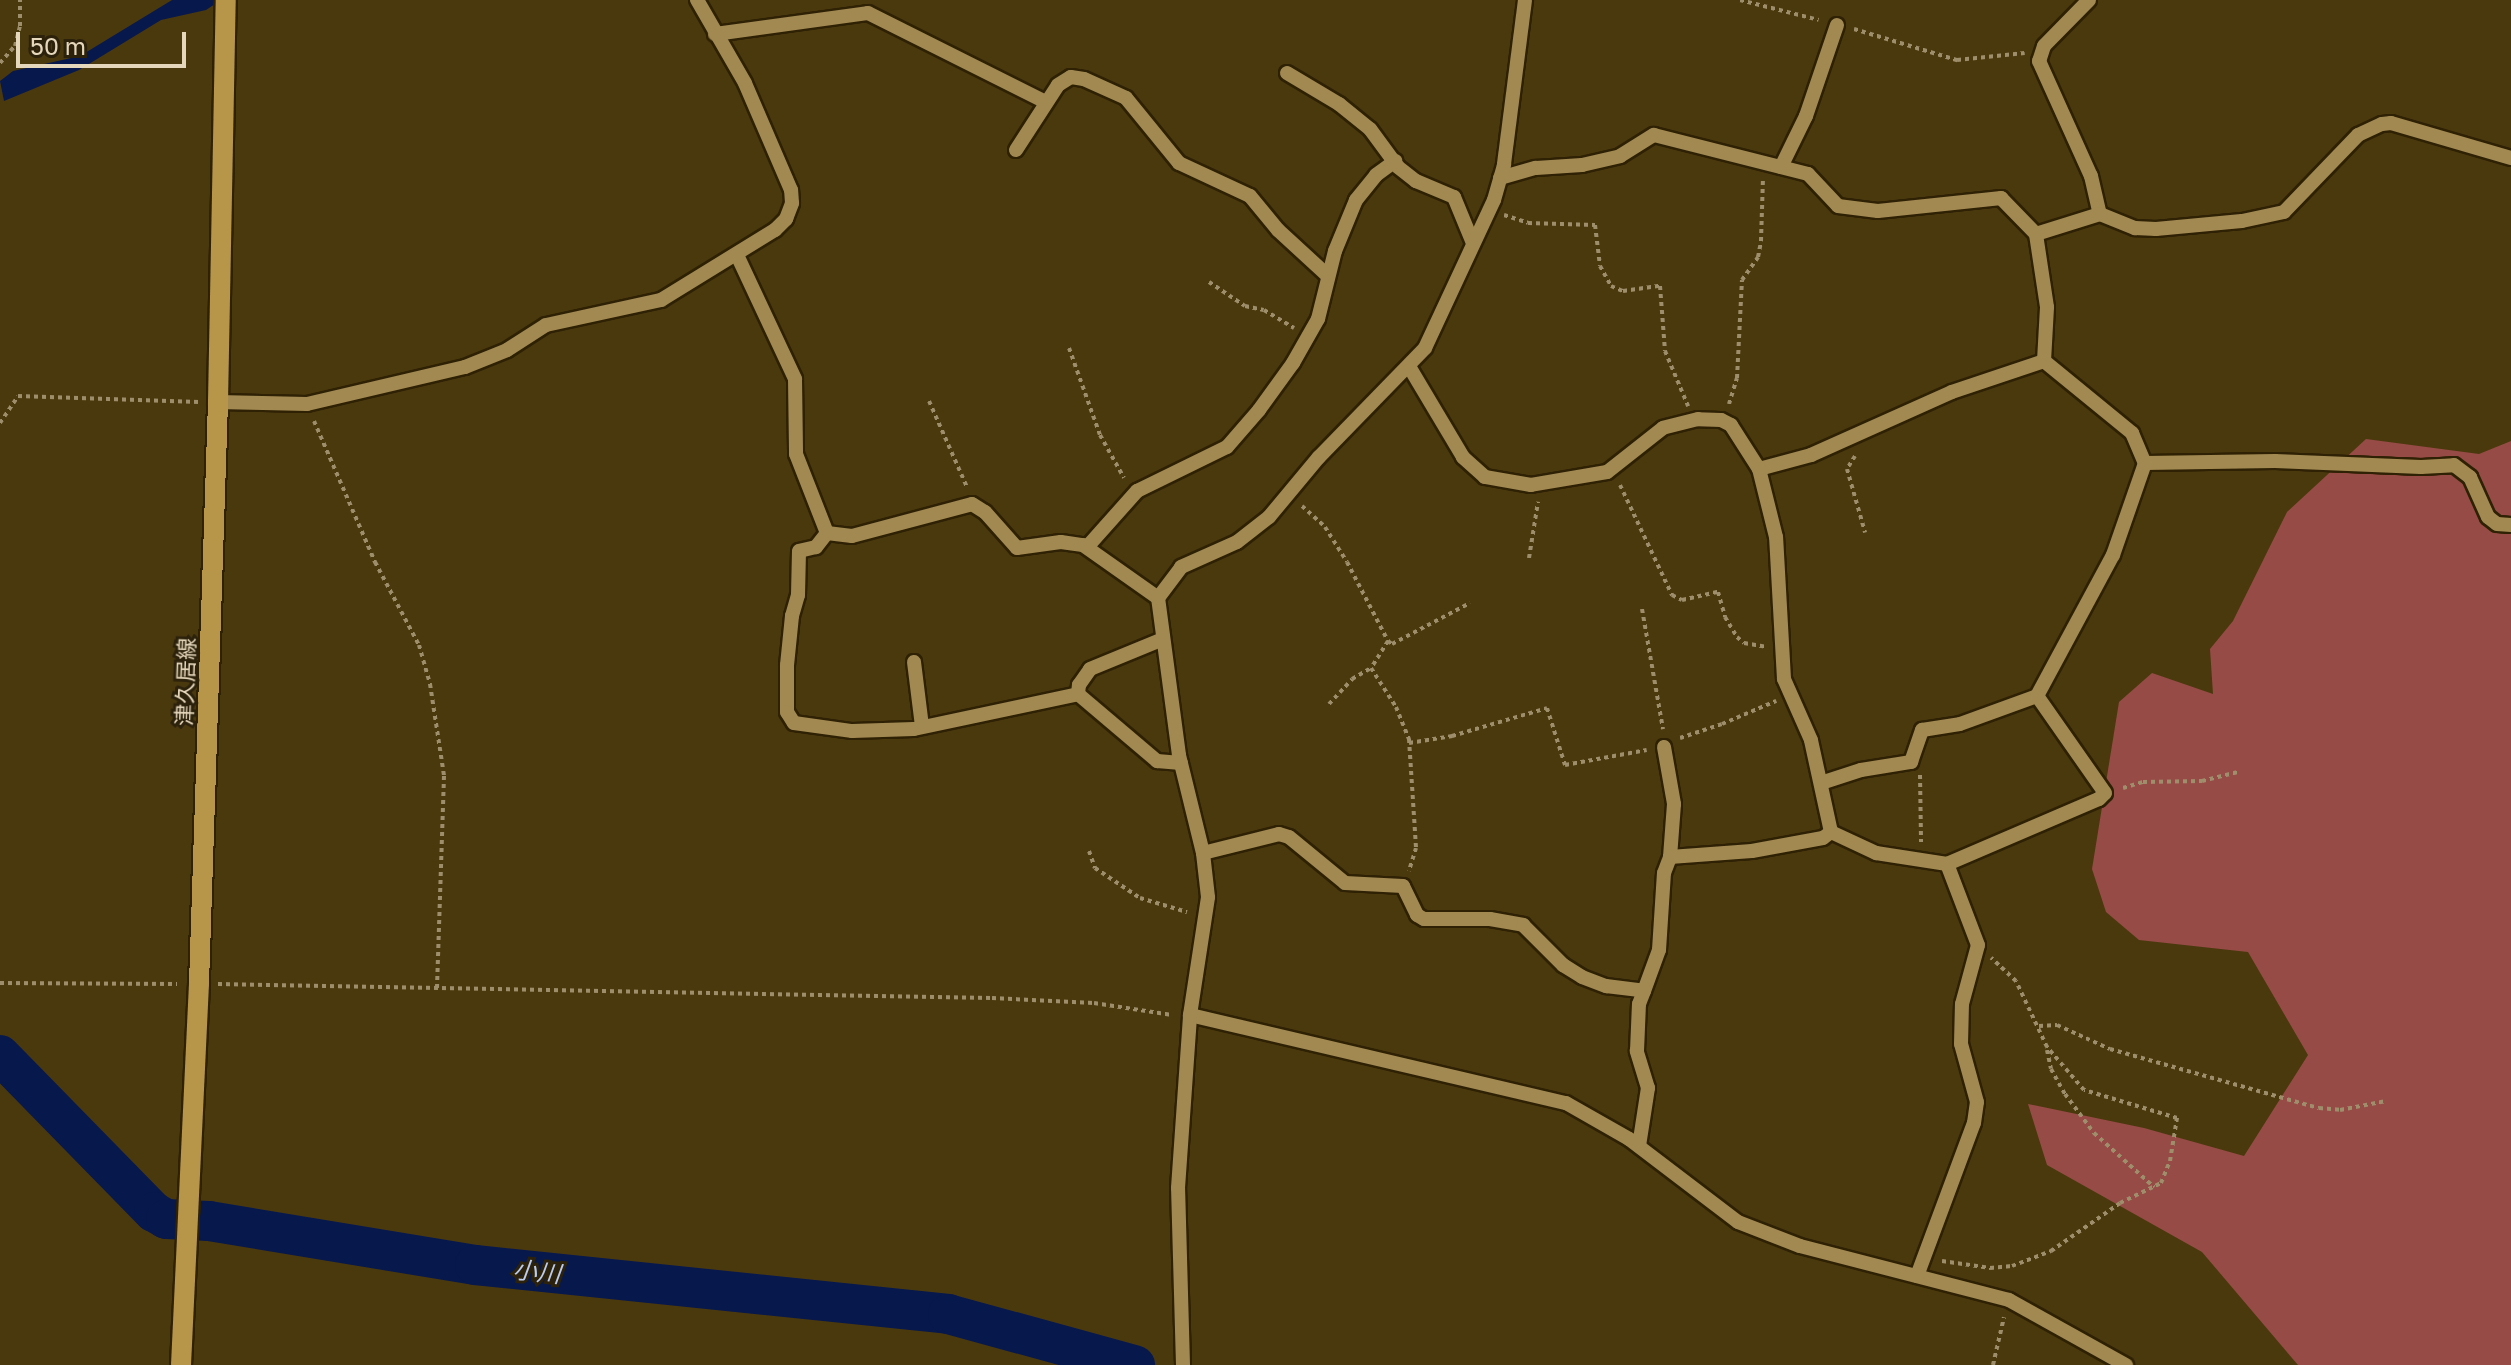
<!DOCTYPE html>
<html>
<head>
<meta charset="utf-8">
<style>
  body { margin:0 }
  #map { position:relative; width:2511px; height:1365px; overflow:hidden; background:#4b390e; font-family:"Golos Text","Noto Sans JP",sans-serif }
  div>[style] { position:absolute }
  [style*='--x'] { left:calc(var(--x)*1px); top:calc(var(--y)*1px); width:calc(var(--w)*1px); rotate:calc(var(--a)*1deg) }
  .forest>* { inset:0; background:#964b46 }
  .water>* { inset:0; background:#07184d }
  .river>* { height:40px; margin:-20px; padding:0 20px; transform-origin:20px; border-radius:20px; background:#07184d }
  .path>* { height:4px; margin-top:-2px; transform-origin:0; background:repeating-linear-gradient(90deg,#9e8e6b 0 4px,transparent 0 8px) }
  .roads { filter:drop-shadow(2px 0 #2e2104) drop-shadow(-2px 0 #2e2104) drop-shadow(0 2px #2e2104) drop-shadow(0 -2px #2e2104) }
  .minor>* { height:14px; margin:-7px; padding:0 7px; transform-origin:7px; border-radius:7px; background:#a28952 }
  .major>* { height:20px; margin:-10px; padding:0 10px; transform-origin:10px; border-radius:10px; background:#b79549 }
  span { translate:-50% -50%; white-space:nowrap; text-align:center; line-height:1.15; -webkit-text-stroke:6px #2c220b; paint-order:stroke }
  .street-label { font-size:22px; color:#e5d7bc }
  .water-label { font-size:24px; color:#bcccef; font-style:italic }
  .scale { position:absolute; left:16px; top:32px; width:170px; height:36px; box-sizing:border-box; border:4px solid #e5d7bc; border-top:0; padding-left:10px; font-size:24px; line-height:28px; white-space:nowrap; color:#e5d7bc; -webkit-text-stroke:6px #2c220b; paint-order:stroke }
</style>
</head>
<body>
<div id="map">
  <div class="forest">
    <i style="clip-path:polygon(2366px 439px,2479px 454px,2511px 441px,2511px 1365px,2298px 1365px,2202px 1252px,2047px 1165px,2028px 1104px,2144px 1128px,2244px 1156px,2308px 1055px,2248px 952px,2139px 940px,2106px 912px,2092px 869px,2119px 702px,2152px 673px,2213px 694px,2210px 649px,2233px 621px,2287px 512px)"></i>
  </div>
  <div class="water">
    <i style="clip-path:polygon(172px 0,221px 0,206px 10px,161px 20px,79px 70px,4px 101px,0 81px,13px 71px,80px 56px)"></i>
  </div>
  <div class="river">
    <i style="--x:0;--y:1055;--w:220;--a:45.6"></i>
    <i style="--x:154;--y:1212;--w:14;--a:30"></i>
    <i style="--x:166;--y:1219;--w:43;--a:2.7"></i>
    <i style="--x:209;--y:1221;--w:270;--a:9.4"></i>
    <i style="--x:475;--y:1265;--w:476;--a:5.9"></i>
    <i style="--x:948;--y:1314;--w:194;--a:15.3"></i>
  </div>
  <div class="path">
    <i style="--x:1740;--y:0;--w:81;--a:14.2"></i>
    <i style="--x:1854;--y:29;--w:108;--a:16.8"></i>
    <i style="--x:1957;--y:60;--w:68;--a:-5.9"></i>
    <i style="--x:0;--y:63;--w:23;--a:-49"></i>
    <i style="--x:15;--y:46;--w:21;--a:-76"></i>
    <i style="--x:20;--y:26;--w:26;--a:-90"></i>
    <i style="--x:1504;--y:215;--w:25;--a:18"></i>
    <i style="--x:1528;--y:223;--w:67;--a:1.7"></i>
    <i style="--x:1595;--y:225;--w:41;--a:83"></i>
    <i style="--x:1600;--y:266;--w:23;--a:61"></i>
    <i style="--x:1611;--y:286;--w:13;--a:23"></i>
    <i style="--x:1623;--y:291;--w:37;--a:-8"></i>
    <i style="--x:1660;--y:286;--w:65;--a:85.6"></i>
    <i style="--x:1665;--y:351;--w:60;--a:67.3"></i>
    <i style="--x:1209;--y:282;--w:43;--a:33.7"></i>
    <i style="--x:1245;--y:306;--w:19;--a:12"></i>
    <i style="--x:1264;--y:310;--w:35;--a:31"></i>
    <i style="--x:1069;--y:348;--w:92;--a:70.4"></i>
    <i style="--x:1100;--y:435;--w:49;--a:60.8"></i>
    <i style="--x:929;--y:401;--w:94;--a:66.2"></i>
    <i style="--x:1729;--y:404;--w:27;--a:-73"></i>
    <i style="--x:1737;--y:378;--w:98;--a:-87.1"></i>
    <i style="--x:1742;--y:280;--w:28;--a:-55"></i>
    <i style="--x:1758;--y:257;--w:16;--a:-79"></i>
    <i style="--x:1761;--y:241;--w:62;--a:-88.2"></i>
    <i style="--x:314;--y:421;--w:154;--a:66.6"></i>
    <i style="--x:375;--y:562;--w:94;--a:62.1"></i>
    <i style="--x:419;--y:645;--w:41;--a:74.2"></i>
    <i style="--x:430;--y:684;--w:93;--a:81.3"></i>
    <i style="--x:444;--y:776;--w:212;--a:91.9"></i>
    <i style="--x:0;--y:423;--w:32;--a:-56"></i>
    <i style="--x:18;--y:396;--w:181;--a:1.9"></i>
    <i style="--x:1855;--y:456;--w:15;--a:122"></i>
    <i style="--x:1847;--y:469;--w:66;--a:74.1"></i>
    <i style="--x:1620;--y:485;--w:122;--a:64.7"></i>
    <i style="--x:1672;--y:595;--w:11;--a:27"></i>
    <i style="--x:1682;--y:600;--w:37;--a:-13"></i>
    <i style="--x:1718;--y:592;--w:26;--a:74"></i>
    <i style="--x:1725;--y:617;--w:23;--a:59"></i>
    <i style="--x:1737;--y:637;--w:9;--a:41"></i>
    <i style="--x:1744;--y:643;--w:22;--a:10"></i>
    <i style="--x:1302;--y:506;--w:31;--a:42"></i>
    <i style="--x:1325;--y:527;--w:41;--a:57.8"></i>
    <i style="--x:1347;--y:562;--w:89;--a:62.6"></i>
    <i style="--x:1388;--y:641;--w:32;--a:122"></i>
    <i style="--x:1371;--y:668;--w:46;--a:57.3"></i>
    <i style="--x:1396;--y:707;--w:35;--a:68"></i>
    <i style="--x:1409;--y:739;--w:109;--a:86.3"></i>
    <i style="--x:1416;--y:848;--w:24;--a:107"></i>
    <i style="--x:1529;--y:558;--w:57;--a:-80.9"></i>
    <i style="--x:1642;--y:609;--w:122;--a:80.1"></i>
    <i style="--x:1388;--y:641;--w:5;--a:37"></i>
    <i style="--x:1392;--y:644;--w:88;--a:-27.7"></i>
    <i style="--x:1329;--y:704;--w:34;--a:-47"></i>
    <i style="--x:1352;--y:679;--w:22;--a:-30"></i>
    <i style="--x:1680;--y:738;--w:44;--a:-18.4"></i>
    <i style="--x:1722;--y:724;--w:59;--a:-23.1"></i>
    <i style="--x:1409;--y:743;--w:44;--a:-9.2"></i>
    <i style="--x:1452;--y:736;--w:99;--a:-16.4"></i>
    <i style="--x:1547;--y:708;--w:60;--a:72.5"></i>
    <i style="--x:1565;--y:765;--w:83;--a:-10.4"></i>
    <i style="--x:1920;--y:775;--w:67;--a:89.1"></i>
    <i style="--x:2123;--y:788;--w:21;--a:-17"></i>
    <i style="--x:2143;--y:782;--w:59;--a:-1"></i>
    <i style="--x:2202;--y:781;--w:38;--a:-14"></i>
    <i style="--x:1089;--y:851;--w:18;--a:71"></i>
    <i style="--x:1095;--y:868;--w:54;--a:33.7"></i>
    <i style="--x:1140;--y:898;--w:49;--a:16.6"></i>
    <i style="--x:0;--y:983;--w:177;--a:0.3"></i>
    <i style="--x:218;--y:984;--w:774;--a:1.04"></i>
    <i style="--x:992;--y:998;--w:102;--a:2.8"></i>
    <i style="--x:1094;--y:1003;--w:79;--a:8.7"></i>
    <i style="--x:2039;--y:1026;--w:18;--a:-3"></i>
    <i style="--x:2057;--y:1025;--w:58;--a:24.4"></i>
    <i style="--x:2110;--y:1049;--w:217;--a:15.8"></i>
    <i style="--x:2319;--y:1108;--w:21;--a:5"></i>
    <i style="--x:2340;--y:1110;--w:47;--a:-11.1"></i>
    <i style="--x:2047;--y:1050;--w:19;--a:78"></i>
    <i style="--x:2051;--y:1069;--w:29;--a:61"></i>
    <i style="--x:2065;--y:1094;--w:49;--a:53.4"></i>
    <i style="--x:2094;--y:1133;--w:81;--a:42"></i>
    <i style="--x:1942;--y:1261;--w:49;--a:8.3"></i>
    <i style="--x:1990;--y:1268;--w:22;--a:-5"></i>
    <i style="--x:2012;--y:1266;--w:42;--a:-21"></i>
    <i style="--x:2051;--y:1251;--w:84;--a:-34.8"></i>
    <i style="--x:2120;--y:1203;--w:46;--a:-26"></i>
    <i style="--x:2161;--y:1183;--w:24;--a:-68"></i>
    <i style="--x:2170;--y:1161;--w:44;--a:-80.8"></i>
    <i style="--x:2177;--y:1118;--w:97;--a:-163.2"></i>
    <i style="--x:2084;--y:1090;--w:57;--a:-130.7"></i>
    <i style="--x:2047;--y:1047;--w:73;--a:-115.2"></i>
    <i style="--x:2016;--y:981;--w:34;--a:-137"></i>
    <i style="--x:1993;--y:1365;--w:49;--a:-77.1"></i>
  </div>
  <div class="roads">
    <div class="minor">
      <i style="--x:2089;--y:0;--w:64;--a:134.4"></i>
      <i style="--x:2044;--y:46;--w:16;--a:108"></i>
      <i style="--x:2039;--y:61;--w:126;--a:65.7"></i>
      <i style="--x:2091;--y:176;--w:39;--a:77"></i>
      <i style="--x:715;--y:34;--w:154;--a:-7.8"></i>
      <i style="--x:868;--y:13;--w:197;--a:26.6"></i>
      <i style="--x:1287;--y:73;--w:61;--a:30.8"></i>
      <i style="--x:1339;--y:104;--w:40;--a:39"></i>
      <i style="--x:1370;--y:129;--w:47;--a:53.6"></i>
      <i style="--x:1398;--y:167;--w:23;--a:38"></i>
      <i style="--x:1416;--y:181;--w:41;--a:22.8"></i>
      <i style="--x:1454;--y:197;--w:50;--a:67.6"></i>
      <i style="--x:1016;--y:150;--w:77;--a:-57.1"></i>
      <i style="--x:1058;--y:85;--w:15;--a:-32"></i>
      <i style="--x:1071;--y:77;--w:13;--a:9"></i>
      <i style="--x:1084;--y:79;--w:46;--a:24.3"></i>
      <i style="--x:1126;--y:98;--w:84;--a:50.8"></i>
      <i style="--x:1179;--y:163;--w:78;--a:24.9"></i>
      <i style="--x:1250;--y:196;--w:44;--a:50.5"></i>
      <i style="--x:1278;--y:230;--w:68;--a:42.6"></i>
      <i style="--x:1781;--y:167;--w:57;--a:-63.9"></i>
      <i style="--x:1806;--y:116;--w:96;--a:-71.2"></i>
      <i style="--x:1500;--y:178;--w:37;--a:-16"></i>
      <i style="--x:1536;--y:168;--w:46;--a:-3.7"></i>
      <i style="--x:1582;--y:165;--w:39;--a:-13"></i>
      <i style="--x:1620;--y:156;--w:40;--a:-32"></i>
      <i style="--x:1654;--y:135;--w:159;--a:14.2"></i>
      <i style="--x:1808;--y:174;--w:44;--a:46.8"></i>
      <i style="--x:1838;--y:206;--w:40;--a:7.1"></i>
      <i style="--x:1878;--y:211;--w:124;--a:-6"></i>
      <i style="--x:2001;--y:198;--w:50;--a:45.8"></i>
      <i style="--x:737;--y:255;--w:137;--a:64.9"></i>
      <i style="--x:795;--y:379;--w:75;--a:89.2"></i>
      <i style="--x:796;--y:454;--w:85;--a:68.6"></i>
      <i style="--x:827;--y:533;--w:25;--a:7"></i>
      <i style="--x:852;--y:536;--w:124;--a:-14.9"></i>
      <i style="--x:972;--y:504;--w:15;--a:32"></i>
      <i style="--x:985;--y:512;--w:48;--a:48.4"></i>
      <i style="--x:1017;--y:548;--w:44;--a:-7.8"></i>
      <i style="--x:1061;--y:542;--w:22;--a:8"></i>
      <i style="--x:1083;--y:545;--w:92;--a:35.2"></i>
      <i style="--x:2044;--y:361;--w:54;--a:-86.8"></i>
      <i style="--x:2047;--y:307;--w:74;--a:-98.6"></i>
      <i style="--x:2036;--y:234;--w:67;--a:-17.4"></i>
      <i style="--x:2100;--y:214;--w:38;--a:22"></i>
      <i style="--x:2135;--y:228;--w:21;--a:3"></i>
      <i style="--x:2156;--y:229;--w:86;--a:-5.3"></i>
      <i style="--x:2242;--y:221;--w:43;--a:-12.1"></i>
      <i style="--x:2284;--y:212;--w:107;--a:-46.1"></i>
      <i style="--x:2358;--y:135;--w:26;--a:-25"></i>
      <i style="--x:2382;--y:124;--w:9;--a:-6"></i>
      <i style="--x:2391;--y:123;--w:125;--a:16.3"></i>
      <i style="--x:2044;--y:361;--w:114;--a:39.3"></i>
      <i style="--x:2132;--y:433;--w:33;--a:67"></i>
      <i style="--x:2145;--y:463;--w:130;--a:-0.9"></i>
      <i style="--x:2275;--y:461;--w:146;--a:2.4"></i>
      <i style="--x:2421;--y:467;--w:33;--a:-3"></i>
      <i style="--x:2454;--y:465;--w:20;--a:37"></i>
      <i style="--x:2470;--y:477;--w:44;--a:65.8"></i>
      <i style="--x:2488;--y:517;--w:11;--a:38"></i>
      <i style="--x:2497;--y:524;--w:14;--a:4"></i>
      <i style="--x:218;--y:402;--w:89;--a:1.3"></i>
      <i style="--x:307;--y:404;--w:162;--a:-13.2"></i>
      <i style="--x:465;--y:367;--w:45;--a:-22"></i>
      <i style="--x:507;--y:350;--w:46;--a:-32.7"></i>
      <i style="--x:546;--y:325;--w:118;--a:-12.3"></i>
      <i style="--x:661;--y:300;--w:134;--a:-31.6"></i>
      <i style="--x:775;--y:230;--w:16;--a:-45"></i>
      <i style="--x:786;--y:219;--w:17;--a:-69"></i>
      <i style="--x:792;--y:203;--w:13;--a:-94"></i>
      <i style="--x:791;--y:190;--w:116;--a:-113.3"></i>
      <i style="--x:745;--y:83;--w:96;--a:-120"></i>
      <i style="--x:1759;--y:469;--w:54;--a:-15.1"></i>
      <i style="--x:1811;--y:455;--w:154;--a:-24.1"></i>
      <i style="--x:1952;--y:392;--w:97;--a:-18.6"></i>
      <i style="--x:827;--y:533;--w:18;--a:128"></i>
      <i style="--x:816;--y:547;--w:17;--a:167"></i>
      <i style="--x:799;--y:551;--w:44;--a:91.3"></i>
      <i style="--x:798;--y:595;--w:22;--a:106"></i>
      <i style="--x:792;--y:616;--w:49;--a:95.8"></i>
      <i style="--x:787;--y:665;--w:47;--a:90"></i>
      <i style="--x:787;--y:712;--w:13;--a:58"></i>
      <i style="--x:794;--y:723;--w:59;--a:7.9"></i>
      <i style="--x:852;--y:731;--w:62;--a:-1.8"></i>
      <i style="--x:914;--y:729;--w:168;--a:-12"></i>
      <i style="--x:1078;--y:694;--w:104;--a:40.3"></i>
      <i style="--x:1157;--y:761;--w:24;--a:5"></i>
      <i style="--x:1088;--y:546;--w:74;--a:-48.3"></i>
      <i style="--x:1137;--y:491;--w:100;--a:-26.1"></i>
      <i style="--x:1227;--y:447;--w:49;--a:-49.1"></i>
      <i style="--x:1259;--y:410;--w:58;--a:-54.1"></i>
      <i style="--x:1293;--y:363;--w:51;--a:-60.4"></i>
      <i style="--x:1318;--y:319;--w:70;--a:-76"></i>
      <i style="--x:1335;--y:251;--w:55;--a:-67.6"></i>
      <i style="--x:1356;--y:200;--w:32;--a:-51"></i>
      <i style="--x:1376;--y:175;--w:24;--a:-36"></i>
      <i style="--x:914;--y:662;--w:64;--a:82.9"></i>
      <i style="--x:1078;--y:694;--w:9;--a:-84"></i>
      <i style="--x:1079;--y:685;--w:19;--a:-55"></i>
      <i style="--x:1090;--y:669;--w:79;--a:-22.3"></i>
      <i style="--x:1664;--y:747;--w:58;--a:80"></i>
      <i style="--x:1674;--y:804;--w:53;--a:94.3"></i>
      <i style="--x:1821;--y:783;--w:42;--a:-18"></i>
      <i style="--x:1861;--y:770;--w:51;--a:-9.1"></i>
      <i style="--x:1911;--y:762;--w:34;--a:-71"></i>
      <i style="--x:1922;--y:730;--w:38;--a:-9"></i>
      <i style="--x:1960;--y:724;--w:82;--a:-20"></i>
      <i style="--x:1831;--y:832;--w:50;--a:25"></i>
      <i style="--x:1876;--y:853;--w:72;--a:8.8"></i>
      <i style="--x:1203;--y:853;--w:78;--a:-14"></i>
      <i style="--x:1279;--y:834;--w:10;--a:17"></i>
      <i style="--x:1289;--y:837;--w:72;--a:39.4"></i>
      <i style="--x:1345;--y:883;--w:58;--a:3"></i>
      <i style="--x:1403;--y:886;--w:32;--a:64"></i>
      <i style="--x:1417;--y:915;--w:8;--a:30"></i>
      <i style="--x:1424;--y:919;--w:66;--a:0"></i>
      <i style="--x:1490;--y:919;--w:34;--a:10"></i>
      <i style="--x:1523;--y:925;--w:57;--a:45"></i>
      <i style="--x:1563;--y:965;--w:22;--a:32"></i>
      <i style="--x:1582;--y:977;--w:26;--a:21"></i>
      <i style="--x:1606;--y:986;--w:38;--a:7"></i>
      <i style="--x:1644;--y:991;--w:44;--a:-69.9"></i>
      <i style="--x:1659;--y:950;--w:77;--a:-86.3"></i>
      <i style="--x:1664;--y:873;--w:17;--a:-69"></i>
      <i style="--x:1670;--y:857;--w:82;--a:-4.2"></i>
      <i style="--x:1752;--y:851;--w:72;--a:-10.4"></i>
      <i style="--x:1823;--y:838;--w:10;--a:-37"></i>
      <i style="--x:1831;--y:832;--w:94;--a:-102.3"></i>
      <i style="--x:1811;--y:740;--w:67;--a:-113.9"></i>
      <i style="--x:1784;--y:679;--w:142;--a:-93.2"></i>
      <i style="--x:1776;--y:537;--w:70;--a:-104"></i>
      <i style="--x:1759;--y:469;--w:52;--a:-122.5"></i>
      <i style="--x:1731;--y:425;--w:11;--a:-153"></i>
      <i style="--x:1721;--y:420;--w:23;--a:-178"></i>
      <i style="--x:1698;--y:419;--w:36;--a:166"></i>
      <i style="--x:1663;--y:428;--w:71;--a:141.8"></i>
      <i style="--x:1607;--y:472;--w:77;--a:170.3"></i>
      <i style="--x:1531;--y:485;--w:47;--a:-170.1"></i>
      <i style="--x:1485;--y:477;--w:30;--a:-138"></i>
      <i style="--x:1463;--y:457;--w:104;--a:-120.8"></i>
      <i style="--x:1190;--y:1015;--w:386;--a:13.2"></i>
      <i style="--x:1566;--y:1103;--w:73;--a:29.7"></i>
      <i style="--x:1629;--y:1139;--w:137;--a:37.3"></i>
      <i style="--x:1738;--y:1222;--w:66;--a:21.2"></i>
      <i style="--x:1800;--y:1246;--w:216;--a:14.5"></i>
      <i style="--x:2009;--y:1300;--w:134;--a:29.1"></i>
      <i style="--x:1639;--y:1146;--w:59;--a:-81.2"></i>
      <i style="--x:1648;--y:1088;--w:39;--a:-107"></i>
      <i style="--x:1637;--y:1051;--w:47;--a:-87.6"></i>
      <i style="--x:1639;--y:1004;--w:14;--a:-69"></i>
      <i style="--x:1917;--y:1276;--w:163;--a:-69.6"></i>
      <i style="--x:1974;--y:1123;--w:21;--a:-82"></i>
      <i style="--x:1977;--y:1102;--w:60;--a:-105.4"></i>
      <i style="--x:1961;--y:1044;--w:40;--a:-88.6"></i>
      <i style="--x:1962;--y:1004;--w:61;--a:-74.8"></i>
      <i style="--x:1978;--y:945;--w:87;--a:-110.9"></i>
      <i style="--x:1947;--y:864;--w:165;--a:-23.2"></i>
      <i style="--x:2099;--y:799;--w:8;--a:-45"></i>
      <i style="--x:2105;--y:793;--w:118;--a:-125"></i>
      <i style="--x:2037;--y:696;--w:160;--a:-61.7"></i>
      <i style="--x:2113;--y:555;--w:97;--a:-70.8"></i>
      <i style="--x:1183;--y:1365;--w:177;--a:-91.6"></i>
      <i style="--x:1178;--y:1188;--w:173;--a:-86"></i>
      <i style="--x:1190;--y:1015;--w:119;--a:-81.3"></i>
      <i style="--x:1208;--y:897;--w:44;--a:-96.5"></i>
      <i style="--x:1203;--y:853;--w:101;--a:-103.8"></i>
      <i style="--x:1179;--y:755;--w:158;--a:-97.6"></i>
      <i style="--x:1158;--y:598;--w:39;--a:-53"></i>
      <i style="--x:1181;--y:567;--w:61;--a:-24.1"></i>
      <i style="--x:1237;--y:542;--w:41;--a:-38"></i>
      <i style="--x:1269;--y:517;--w:78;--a:-50.2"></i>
      <i style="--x:1319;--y:457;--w:152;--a:-45.8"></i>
      <i style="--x:1425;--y:348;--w:163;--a:-65"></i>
      <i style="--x:1494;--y:200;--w:37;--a:-74"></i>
      <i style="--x:1504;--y:164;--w:165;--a:-82.7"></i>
    </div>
    <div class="major">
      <i style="--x:181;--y:1365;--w:381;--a:-87.3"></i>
      <i style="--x:199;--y:984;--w:582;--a:-88.13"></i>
      <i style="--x:218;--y:402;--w:402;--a:-88.9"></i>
    </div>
  </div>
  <div class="street-label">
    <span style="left:185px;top:682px;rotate:-88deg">津久居線</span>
  </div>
  <div class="water-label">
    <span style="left:537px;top:1271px;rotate:6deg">小川</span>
  </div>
  <div class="scale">50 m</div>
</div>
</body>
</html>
